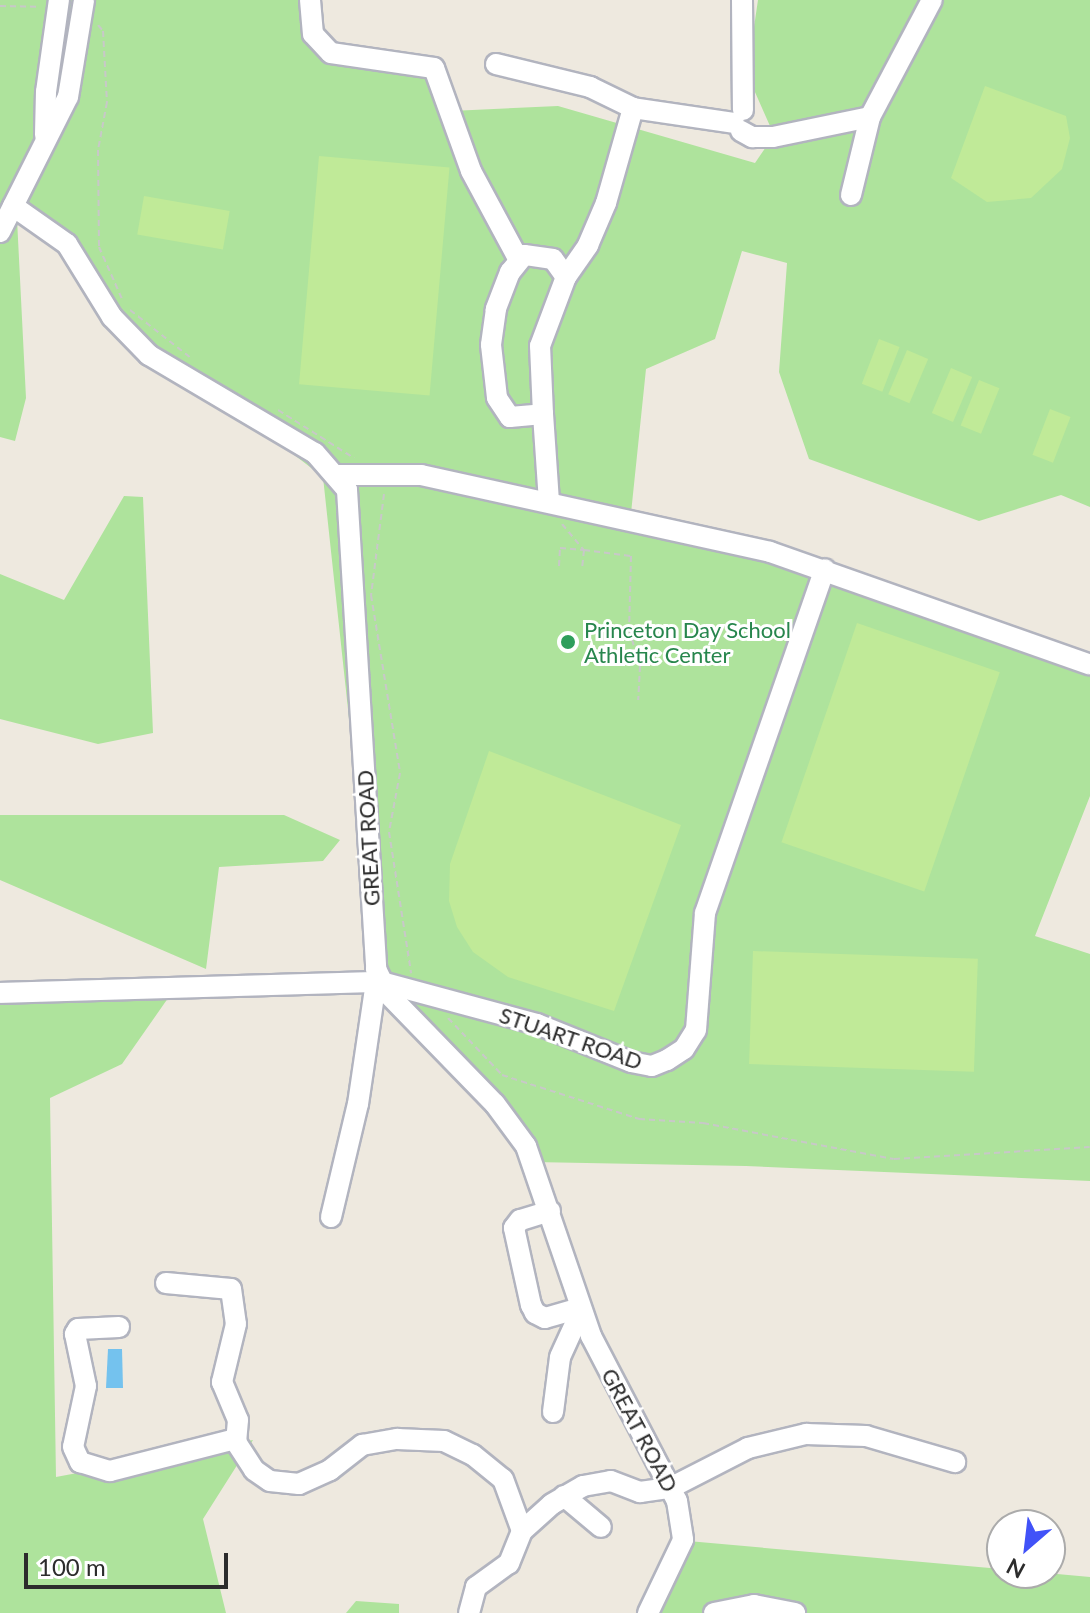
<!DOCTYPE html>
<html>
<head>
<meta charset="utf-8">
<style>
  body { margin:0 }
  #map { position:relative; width:1090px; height:1613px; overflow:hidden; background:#eee9df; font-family:Lato,sans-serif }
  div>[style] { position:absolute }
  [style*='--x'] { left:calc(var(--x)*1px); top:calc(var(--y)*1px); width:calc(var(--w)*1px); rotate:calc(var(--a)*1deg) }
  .green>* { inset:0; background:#aee39c }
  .pitch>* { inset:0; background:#c0ea98; transform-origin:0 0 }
  .water>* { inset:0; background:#74c2ee }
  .path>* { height:2px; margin-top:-1px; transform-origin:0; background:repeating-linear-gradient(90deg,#c8c8c8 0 6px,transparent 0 10px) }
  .roads { filter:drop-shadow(2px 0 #b2b4bf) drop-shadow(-2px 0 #b2b4bf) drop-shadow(0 2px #b2b4bf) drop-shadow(0 -2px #b2b4bf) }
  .minor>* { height:20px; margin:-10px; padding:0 10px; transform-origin:10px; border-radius:10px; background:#fff }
  .dots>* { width:22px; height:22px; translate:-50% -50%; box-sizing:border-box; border:4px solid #fff; border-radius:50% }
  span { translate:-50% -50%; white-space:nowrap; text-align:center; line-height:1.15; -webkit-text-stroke:6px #fff; paint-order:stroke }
  .leisure-label { font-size:22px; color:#27864d }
  .left { translate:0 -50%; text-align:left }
  .street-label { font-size:22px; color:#2c2c2c }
  .north { position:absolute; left:986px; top:1509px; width:80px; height:80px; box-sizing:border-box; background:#fff; border:2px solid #ababab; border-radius:50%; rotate:208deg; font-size:22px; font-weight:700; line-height:32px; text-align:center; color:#2c2c2c }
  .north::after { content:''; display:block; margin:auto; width:28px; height:36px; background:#4152f8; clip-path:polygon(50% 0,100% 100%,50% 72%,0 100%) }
  .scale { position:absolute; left:24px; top:1553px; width:204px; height:36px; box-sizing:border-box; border:4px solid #2c2c2c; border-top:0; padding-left:10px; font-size:24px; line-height:28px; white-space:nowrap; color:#2c2c2c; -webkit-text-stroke:6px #fff; paint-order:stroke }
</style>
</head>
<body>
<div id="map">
  <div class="green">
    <i style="clip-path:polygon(0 0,307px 0,326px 48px,436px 69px,451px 111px,558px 106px,755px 163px,774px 135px,747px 74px,758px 0,1090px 0,1090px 507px,1061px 495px,979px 521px,809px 459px,779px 372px,787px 263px,742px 251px,715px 339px,646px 369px,630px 523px,718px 536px,1090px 671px,1090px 796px,1035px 936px,1090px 954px,1090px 1181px,746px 1166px,533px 1162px,379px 997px,323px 477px,125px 325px,16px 199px,26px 398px,15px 441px,0 437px)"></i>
    <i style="clip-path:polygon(124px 496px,143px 497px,153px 733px,98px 744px,0 719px,0 574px,64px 600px)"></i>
    <i style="clip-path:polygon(0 815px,284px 815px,340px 840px,323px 861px,219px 867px,206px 969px,0 880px)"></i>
    <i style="clip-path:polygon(180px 981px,122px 1064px,50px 1098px,56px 1477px,253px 1440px,203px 1519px,226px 1613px,0 1613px,0 995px)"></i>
    <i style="clip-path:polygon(688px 1541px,1090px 1577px,1090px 1613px,648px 1613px)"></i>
    <i style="clip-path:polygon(356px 1601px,399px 1604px,399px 1613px,346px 1613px)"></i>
  </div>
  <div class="pitch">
    <i style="clip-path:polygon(985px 86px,1066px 116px,1070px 138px,1062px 169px,1031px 198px,987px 202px,951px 178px)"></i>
    <i style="left:319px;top:156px;width:131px;height:229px;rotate:5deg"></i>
    <i style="left:144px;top:196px;width:87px;height:39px;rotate:10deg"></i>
    <i style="left:879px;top:339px;width:22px;height:48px;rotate:21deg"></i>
    <i style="left:907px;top:350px;width:23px;height:48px;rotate:23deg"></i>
    <i style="left:951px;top:368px;width:23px;height:49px;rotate:23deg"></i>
    <i style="left:979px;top:380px;width:22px;height:49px;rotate:22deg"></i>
    <i style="left:1050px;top:409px;width:22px;height:49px;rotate:21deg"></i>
    <i style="left:857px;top:623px;width:151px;height:232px;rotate:19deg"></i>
    <i style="clip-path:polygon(489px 751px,681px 825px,614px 1011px,508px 977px,473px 952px,457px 927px,449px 901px,450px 864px)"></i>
    <i style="left:753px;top:951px;width:225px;height:113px;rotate:2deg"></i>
  </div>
  <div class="water">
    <i style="clip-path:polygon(108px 1349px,122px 1349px,123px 1388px,106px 1388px)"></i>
  </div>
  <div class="path">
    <i style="--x:0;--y:6;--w:39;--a:1"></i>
    <i style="--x:98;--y:25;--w:8;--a:50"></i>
    <i style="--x:103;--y:31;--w:71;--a:86.8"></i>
    <i style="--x:107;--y:102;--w:49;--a:100.6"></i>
    <i style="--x:98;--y:150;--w:97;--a:89.4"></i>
    <i style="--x:99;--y:247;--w:57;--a:66.1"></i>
    <i style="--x:130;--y:310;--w:78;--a:38.2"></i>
    <i style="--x:278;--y:410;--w:90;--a:32.3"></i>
    <i style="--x:384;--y:494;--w:102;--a:97.3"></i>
    <i style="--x:371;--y:595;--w:180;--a:80.7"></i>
    <i style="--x:400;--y:773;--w:60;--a:100.6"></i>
    <i style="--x:389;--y:832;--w:143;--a:81.1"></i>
    <i style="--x:562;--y:524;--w:34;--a:50"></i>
    <i style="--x:584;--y:550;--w:47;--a:7.3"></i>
    <i style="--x:631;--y:556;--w:74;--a:91.5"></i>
    <i style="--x:629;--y:630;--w:38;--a:73"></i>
    <i style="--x:640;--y:666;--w:34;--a:93"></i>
    <i style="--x:559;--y:566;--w:18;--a:-87"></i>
    <i style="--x:560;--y:548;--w:24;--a:5"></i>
    <i style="--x:584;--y:550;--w:18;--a:96"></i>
    <i style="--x:448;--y:1018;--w:79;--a:46.5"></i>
    <i style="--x:502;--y:1075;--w:144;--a:17.8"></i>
    <i style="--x:639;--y:1119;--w:64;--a:3.6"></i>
    <i style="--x:703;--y:1123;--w:194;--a:10.7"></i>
    <i style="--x:894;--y:1159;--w:196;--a:-3.5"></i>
  </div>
  <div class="roads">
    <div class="minor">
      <i style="--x:310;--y:0;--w:34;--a:85"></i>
      <i style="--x:313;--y:34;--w:26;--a:47"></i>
      <i style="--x:331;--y:53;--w:104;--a:8.3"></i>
      <i style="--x:434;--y:68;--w:109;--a:70.2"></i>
      <i style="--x:471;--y:171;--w:101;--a:61.7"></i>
      <i style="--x:742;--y:0;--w:110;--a:89.5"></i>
      <i style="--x:496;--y:64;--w:97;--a:13.7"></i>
      <i style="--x:590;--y:87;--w:48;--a:26"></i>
      <i style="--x:741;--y:131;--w:13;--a:29"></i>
      <i style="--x:752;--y:137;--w:21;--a:0"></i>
      <i style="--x:773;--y:137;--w:99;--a:-11.7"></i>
      <i style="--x:45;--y:135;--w:43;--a:-88.7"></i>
      <i style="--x:46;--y:92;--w:93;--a:-82"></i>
      <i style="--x:851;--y:195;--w:80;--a:-76.3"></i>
      <i style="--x:870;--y:117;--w:132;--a:-62.1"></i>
      <i style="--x:13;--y:206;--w:66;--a:35.1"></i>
      <i style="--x:67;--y:244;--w:86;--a:58.3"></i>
      <i style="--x:112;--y:317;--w:53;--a:45.8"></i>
      <i style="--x:149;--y:355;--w:193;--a:30.6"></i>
      <i style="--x:315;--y:453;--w:49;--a:49.1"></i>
      <i style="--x:347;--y:490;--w:480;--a:86.5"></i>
      <i style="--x:376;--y:969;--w:28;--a:64"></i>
      <i style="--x:388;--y:994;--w:153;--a:45.8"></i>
      <i style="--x:495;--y:1104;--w:52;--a:53.6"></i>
      <i style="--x:526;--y:1146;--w:201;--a:71.1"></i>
      <i style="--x:591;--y:1336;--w:186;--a:62.5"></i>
      <i style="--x:677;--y:1501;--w:39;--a:81"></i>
      <i style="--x:683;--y:1540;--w:81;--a:115.6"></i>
      <i style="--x:0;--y:232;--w:151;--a:-63.3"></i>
      <i style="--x:68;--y:97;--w:98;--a:-80.6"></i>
      <i style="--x:566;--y:277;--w:39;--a:-55"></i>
      <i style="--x:588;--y:245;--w:46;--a:-66.8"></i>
      <i style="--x:606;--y:203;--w:99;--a:-74.1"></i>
      <i style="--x:633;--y:108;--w:102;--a:8.4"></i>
      <i style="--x:543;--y:414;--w:68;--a:-92.5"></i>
      <i style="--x:540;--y:346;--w:74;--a:-69.4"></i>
      <i style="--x:566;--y:277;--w:22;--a:-126"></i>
      <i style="--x:553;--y:259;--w:29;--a:-172"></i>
      <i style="--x:524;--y:255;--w:22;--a:129"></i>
      <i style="--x:510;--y:272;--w:40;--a:111"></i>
      <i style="--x:496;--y:309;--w:36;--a:98"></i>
      <i style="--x:491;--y:345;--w:53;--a:83.5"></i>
      <i style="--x:497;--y:398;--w:23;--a:56"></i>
      <i style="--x:510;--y:417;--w:33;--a:-5"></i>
      <i style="--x:543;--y:414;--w:88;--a:86.1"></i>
      <i style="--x:339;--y:475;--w:82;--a:0"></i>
      <i style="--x:421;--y:475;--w:357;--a:12.4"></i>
      <i style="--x:770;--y:552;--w:339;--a:19.4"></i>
      <i style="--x:0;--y:993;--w:381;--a:-1.7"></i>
      <i style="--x:381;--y:982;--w:162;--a:15.1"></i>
      <i style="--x:537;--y:1024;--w:101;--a:22"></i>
      <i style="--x:631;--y:1062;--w:21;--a:11"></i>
      <i style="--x:652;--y:1066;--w:16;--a:-22"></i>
      <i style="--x:667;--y:1060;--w:20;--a:-33"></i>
      <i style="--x:684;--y:1049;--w:22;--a:-58"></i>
      <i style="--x:696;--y:1030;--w:117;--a:-85.6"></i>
      <i style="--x:705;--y:913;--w:364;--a:-70.8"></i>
      <i style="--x:550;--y:1211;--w:31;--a:163"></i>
      <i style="--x:520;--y:1220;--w:10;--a:127"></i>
      <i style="--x:514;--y:1228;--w:79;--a:77.6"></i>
      <i style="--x:531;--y:1305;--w:9;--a:63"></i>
      <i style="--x:535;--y:1313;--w:11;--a:27"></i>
      <i style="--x:545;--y:1318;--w:36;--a:-16"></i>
      <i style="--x:331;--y:1217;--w:116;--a:-76.6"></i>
      <i style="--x:358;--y:1104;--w:123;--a:-81.6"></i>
      <i style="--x:166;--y:1283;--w:65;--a:5.3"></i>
      <i style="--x:231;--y:1289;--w:35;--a:82"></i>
      <i style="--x:236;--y:1324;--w:60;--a:103.6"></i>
      <i style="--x:222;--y:1382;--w:41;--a:67.2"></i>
      <i style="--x:238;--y:1420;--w:22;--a:95"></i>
      <i style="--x:236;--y:1442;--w:33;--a:57"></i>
      <i style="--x:254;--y:1470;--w:19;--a:35"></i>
      <i style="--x:270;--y:1481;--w:29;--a:6"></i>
      <i style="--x:299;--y:1484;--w:34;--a:-24"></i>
      <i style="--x:330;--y:1470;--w:41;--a:-38"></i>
      <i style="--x:362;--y:1445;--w:36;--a:-10"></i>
      <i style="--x:397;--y:1439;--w:47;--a:2.4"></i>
      <i style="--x:444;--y:1441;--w:32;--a:26"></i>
      <i style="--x:473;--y:1455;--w:38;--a:39"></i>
      <i style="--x:503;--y:1479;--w:55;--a:69.9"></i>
      <i style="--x:522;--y:1531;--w:35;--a:112"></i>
      <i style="--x:509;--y:1563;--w:41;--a:144"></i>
      <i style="--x:476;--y:1587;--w:27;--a:105"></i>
      <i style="--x:119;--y:1327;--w:41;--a:177.2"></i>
      <i style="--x:78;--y:1329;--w:6;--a:121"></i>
      <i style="--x:75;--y:1334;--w:53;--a:78.1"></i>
      <i style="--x:86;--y:1386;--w:62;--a:102"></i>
      <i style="--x:73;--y:1447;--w:17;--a:65"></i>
      <i style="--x:80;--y:1462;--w:31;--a:17"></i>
      <i style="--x:110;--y:1471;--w:130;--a:-14.3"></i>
      <i style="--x:553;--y:1412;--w:55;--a:-82.7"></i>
      <i style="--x:560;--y:1357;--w:51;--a:-65.5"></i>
      <i style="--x:564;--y:1496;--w:48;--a:40"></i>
      <i style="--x:522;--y:1531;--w:40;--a:-42"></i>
      <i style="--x:552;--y:1504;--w:36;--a:-30"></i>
      <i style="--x:583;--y:1486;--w:28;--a:-10"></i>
      <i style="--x:611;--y:1481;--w:31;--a:21"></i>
      <i style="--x:640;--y:1492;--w:30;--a:-8"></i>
      <i style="--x:670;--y:1488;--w:88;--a:-27.1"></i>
      <i style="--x:748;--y:1448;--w:60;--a:-13.6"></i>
      <i style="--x:806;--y:1434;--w:60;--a:1.9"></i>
      <i style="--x:866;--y:1436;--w:93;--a:16.3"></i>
      <i style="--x:714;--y:1613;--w:41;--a:-11.3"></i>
      <i style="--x:754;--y:1605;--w:42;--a:11"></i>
    </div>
  </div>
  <div class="dots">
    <i style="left:568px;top:642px;background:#2e9e5b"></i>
  </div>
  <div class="leisure-label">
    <span class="left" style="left:584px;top:642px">Princeton Day School<br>Athletic Center</span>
  </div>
  <div class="street-label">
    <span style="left:368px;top:838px;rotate:-93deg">GREAT ROAD</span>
    <span style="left:571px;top:1038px;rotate:19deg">STUART ROAD</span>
    <span style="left:640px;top:1430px;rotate:62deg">GREAT ROAD</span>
  </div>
  <div class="north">N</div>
  <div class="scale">100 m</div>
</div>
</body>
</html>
